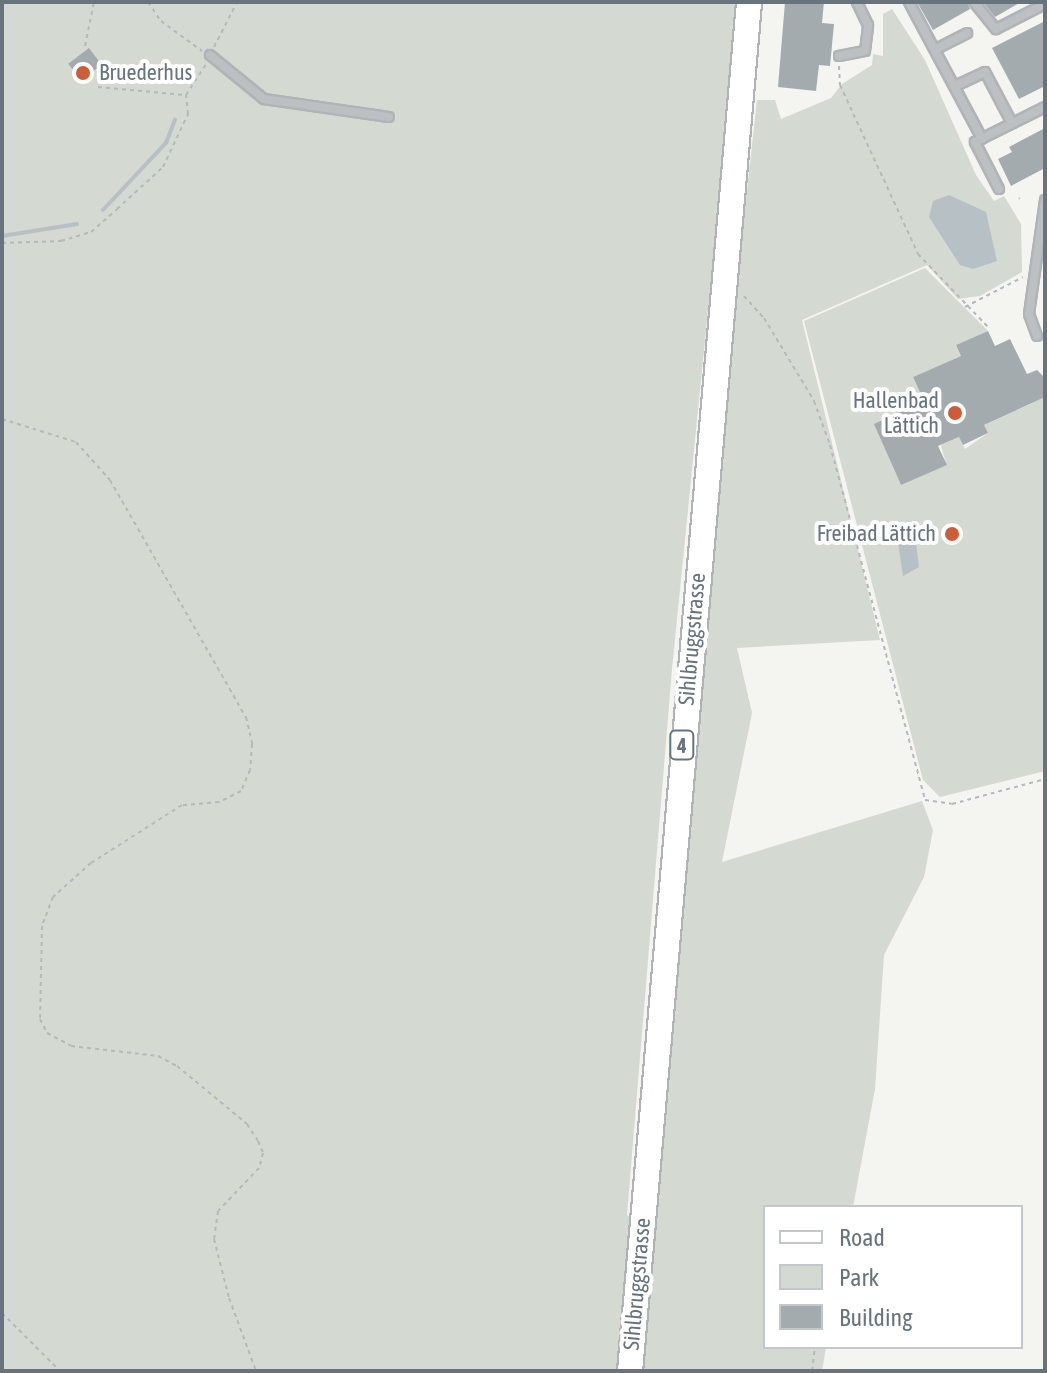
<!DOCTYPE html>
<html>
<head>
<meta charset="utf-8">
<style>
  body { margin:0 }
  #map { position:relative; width:1047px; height:1373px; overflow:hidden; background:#f4f4f1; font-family:"Asap Condensed",sans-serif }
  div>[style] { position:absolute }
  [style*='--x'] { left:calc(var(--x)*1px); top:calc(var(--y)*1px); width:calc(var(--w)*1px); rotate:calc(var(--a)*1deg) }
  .green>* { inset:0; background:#d4d9d1 }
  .water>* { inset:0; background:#b7c0c4 }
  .stream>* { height:4px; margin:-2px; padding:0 2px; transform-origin:2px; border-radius:2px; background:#b7c0c4 }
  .building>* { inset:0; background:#a4abaf; transform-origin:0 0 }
  .path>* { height:2px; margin-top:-1px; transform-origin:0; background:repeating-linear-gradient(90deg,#b6b9bb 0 4px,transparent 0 8px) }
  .roads { filter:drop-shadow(2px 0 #b0b4b7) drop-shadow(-2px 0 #b0b4b7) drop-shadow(0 2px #b0b4b7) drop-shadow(0 -2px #b0b4b7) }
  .lane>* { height:8px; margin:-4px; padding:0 4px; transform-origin:4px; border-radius:4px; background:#bcc0c2 }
  .primary>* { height:24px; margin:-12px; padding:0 12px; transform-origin:12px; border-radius:12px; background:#fff }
  .dots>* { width:22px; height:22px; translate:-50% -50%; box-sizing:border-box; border:4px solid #fff; border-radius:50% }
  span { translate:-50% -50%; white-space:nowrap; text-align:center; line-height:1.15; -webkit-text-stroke:8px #fff; paint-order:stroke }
  .shield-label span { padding:2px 6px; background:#fff; border:2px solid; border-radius:6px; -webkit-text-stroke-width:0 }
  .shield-label { font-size:20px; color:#67747e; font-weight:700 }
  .poi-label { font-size:22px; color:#67747e }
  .left { translate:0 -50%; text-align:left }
  .right { translate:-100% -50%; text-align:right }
  .street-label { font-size:22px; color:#67747e }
  .frame { position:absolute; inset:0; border:4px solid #67747e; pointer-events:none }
  .legend { position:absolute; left:763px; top:1205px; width:260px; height:144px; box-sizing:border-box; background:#fff; border:2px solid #c2c7cb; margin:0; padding:10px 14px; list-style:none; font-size:24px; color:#67747e }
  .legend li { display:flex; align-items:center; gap:16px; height:40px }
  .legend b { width:40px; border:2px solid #c2c7cb }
</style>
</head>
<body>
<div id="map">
  <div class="green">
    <i style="clip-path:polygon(2px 2px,739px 2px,672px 669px,627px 1215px,650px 1237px,696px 651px,757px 100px,775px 100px,781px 119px,831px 98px,842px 84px,872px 65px,873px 54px,883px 56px,883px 14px,892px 9px,925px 60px,976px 175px,994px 201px,1004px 196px,1021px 224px,1022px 272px,980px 296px,958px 299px,927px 265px,802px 320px,880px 640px,737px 648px,752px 713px,722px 862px,922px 801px,933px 830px,924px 877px,884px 955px,875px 1089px,853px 1207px,765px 1207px,765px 1347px,826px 1347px,822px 1371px,2px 1371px)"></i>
    <i style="clip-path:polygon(925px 268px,988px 331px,956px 345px,961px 356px,913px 377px,924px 401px,877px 430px,901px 485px,946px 464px,941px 445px,959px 437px,965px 449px,988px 433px,980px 427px,1045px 397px,1045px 771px,940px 797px,923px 780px,804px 321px)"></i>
  </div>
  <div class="water">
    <i style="clip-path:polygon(949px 195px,986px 212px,997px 261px,973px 269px,960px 265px,929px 217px,933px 201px)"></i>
    <i style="clip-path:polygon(915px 535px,919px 567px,903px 576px,898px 542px)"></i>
  </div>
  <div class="stream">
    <i style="--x:103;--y:210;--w:92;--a:-46.8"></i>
    <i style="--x:166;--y:143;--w:25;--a:-69"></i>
    <i style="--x:2;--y:236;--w:76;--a:-9.1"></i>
  </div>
  <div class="building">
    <i style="clip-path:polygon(785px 2px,824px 2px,822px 23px,834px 24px,830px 66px,819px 65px,816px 91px,778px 87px)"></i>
    <i style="clip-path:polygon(917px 2px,967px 2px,970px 9px,933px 30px)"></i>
    <i style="clip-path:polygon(983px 2px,1021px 2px,995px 17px)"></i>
    <i style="clip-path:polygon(1045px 21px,1045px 86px,1019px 99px,992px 48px)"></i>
    <i style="left:89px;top:48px;width:21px;height:26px;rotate:53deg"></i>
    <i style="clip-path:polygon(1045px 128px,1045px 168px,1011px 186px,998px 159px,1012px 152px,1009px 147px)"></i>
    <i style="clip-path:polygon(988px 331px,995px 346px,1010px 339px,1027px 374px,1037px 370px,1045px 378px,1045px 397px,984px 425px,988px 433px,963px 445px,959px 437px,938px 446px,947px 465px,901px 485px,874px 424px,924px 401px,913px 377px,961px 356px,956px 345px)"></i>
  </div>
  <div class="path">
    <i style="--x:148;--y:2;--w:23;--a:56"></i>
    <i style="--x:161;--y:21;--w:51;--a:36.2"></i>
    <i style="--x:85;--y:46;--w:45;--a:-78.4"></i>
    <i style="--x:214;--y:47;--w:51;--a:-62.9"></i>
    <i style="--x:839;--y:66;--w:19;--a:87"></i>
    <i style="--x:840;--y:85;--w:186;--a:65.2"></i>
    <i style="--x:918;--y:254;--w:104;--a:46.2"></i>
    <i style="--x:98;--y:87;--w:87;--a:5.3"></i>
    <i style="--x:1019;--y:198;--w:1;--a:45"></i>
    <i style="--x:2;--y:243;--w:59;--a:-1.9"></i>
    <i style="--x:61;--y:241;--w:31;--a:-17"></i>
    <i style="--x:91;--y:232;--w:35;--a:-41"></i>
    <i style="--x:117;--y:209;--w:62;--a:-42.4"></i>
    <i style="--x:163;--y:167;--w:59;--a:-64.7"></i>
    <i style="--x:188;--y:114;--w:19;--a:-96"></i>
    <i style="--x:186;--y:95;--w:37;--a:-57"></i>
    <i style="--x:744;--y:296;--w:30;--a:48"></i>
    <i style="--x:764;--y:318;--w:97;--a:58.9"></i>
    <i style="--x:814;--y:401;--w:47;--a:70"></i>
    <i style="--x:830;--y:445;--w:367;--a:75"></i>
    <i style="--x:925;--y:800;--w:27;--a:8"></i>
    <i style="--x:952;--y:804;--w:96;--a:-15"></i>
    <i style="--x:965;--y:307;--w:65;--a:-27.3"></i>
    <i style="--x:2;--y:419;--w:77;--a:17.3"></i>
    <i style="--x:76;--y:442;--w:51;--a:48.2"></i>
    <i style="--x:110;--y:480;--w:273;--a:60.2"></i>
    <i style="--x:246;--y:717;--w:28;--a:77"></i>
    <i style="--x:252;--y:744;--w:26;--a:94"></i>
    <i style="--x:250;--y:770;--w:23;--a:113"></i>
    <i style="--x:241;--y:791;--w:25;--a:153"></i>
    <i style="--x:219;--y:802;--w:37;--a:175"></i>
    <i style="--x:182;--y:805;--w:108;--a:147.5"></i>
    <i style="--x:91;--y:863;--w:51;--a:138.2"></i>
    <i style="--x:53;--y:897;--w:31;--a:111"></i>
    <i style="--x:42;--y:926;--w:93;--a:91.2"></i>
    <i style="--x:40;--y:1019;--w:16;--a:63"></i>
    <i style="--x:47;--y:1033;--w:27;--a:28"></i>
    <i style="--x:71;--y:1046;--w:88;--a:6.6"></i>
    <i style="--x:158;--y:1056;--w:21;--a:28"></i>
    <i style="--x:177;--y:1066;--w:91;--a:39.6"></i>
    <i style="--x:247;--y:1124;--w:20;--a:57"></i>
    <i style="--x:258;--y:1141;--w:13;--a:67"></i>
    <i style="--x:263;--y:1153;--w:16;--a:105"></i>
    <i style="--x:259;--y:1168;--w:59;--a:133.6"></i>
    <i style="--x:218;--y:1211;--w:28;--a:98"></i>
    <i style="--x:214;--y:1239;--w:61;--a:75.7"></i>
    <i style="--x:229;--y:1298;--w:78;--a:69.7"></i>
    <i style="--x:2;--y:1313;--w:82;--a:45"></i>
    <i style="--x:812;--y:1371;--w:24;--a:-83"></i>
  </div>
  <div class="roads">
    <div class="lane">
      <i style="--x:909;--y:2;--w:155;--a:61.9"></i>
      <i style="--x:974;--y:2;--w:35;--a:51"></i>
      <i style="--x:996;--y:29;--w:55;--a:-27"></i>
      <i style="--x:936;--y:49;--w:35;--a:-27"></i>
      <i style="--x:210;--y:55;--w:70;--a:39.2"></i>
      <i style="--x:264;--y:99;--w:126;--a:8.2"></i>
      <i style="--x:839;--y:56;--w:26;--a:-11"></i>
      <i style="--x:865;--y:51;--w:26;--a:-83"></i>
      <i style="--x:868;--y:25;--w:25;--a:-116"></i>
      <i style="--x:955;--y:86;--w:33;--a:-25"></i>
      <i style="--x:985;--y:72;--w:58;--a:62.1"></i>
      <i style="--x:999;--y:189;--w:53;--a:-117.1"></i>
      <i style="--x:975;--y:142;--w:78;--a:-26.6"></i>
      <i style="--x:1037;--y:336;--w:23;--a:-110"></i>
      <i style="--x:1029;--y:314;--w:115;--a:-82"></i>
    </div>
    <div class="primary">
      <i style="--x:630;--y:1371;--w:1374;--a:-85.03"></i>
    </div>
  </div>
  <div class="dots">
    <i style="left:83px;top:73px;background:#cd5d39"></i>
    <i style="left:955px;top:413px;background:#cd5d39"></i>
    <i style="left:952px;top:534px;background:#cd5d39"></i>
  </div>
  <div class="shield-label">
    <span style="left:682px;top:745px">4</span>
  </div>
  <div class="poi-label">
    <span class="left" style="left:99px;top:73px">Bruederhus</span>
    <span class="right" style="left:939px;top:413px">Hallenbad<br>Lättich</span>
    <span class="right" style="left:936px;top:534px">Freibad Lättich</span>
  </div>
  <div class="street-label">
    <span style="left:692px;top:639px;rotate:-85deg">Sihlbruggstrasse</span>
    <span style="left:637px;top:1284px;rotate:-85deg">Sihlbruggstrasse</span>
  </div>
  <div class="frame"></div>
  <ul class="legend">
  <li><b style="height:10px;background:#fff"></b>Road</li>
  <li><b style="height:22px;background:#d4d9d1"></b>Park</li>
  <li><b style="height:22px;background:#a4abaf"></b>Building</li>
  </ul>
</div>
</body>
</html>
